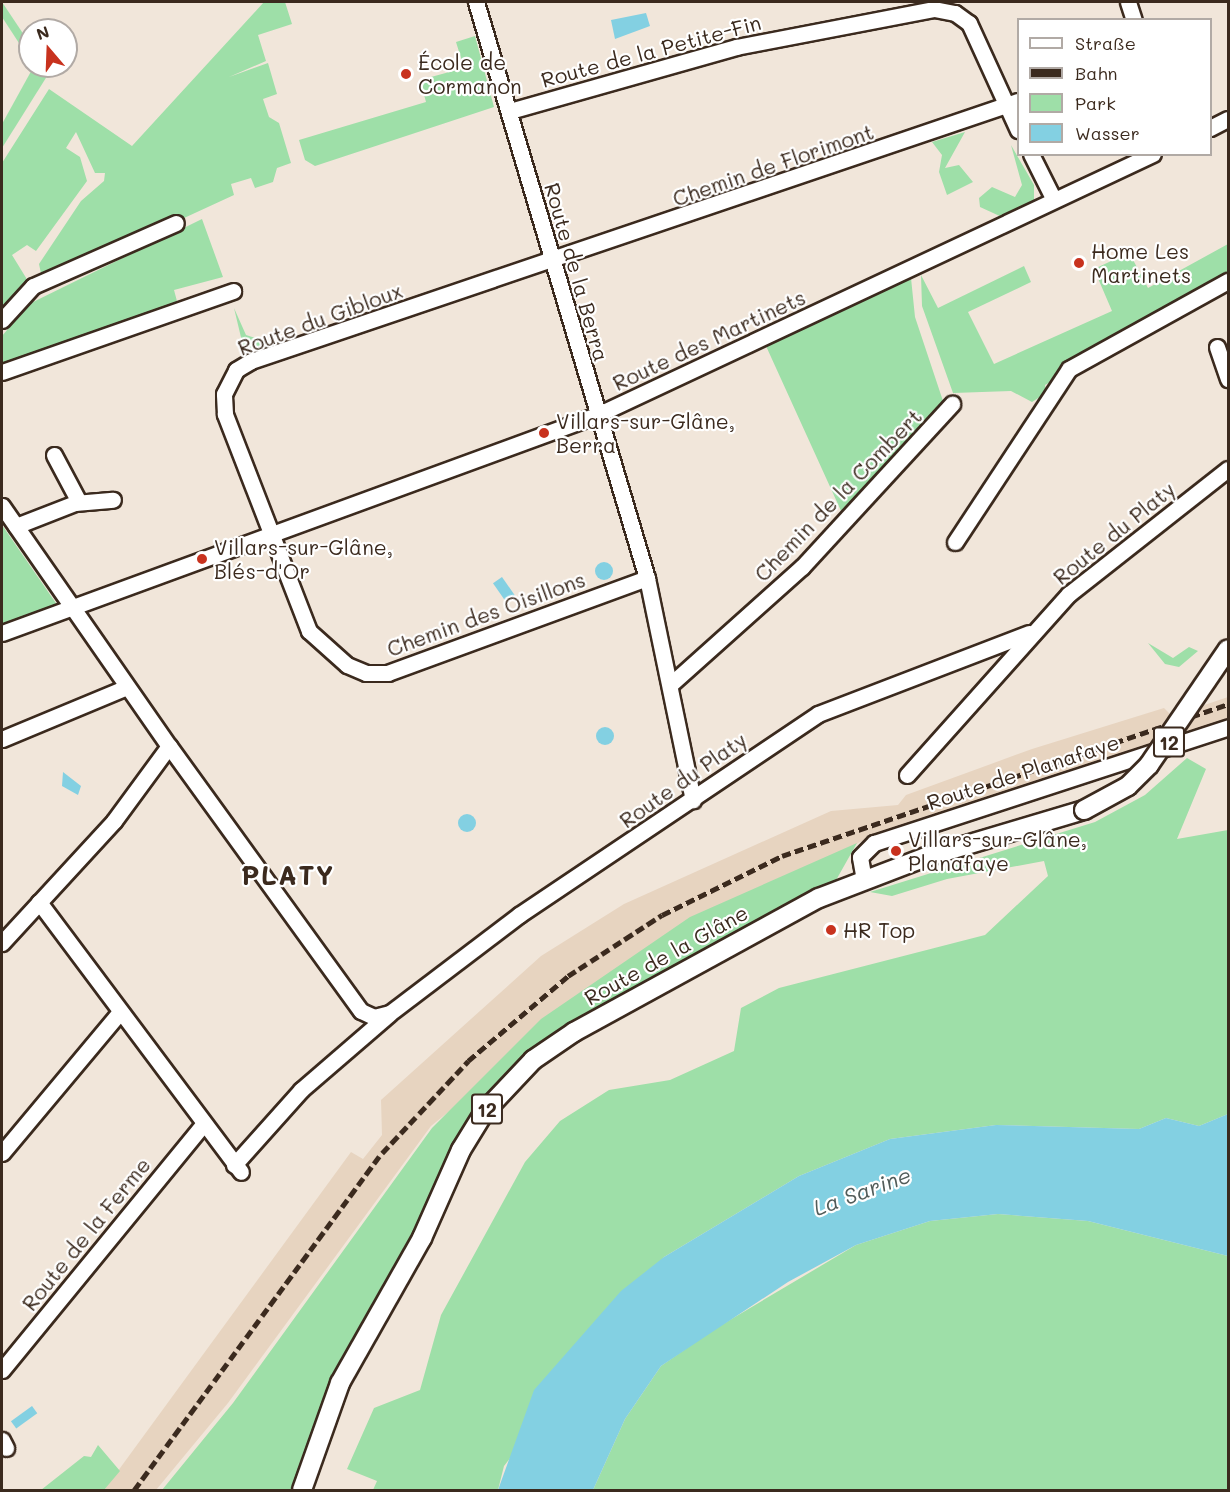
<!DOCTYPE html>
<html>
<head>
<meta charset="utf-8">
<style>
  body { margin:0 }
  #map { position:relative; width:1230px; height:1492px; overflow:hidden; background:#f1e6da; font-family:Mali,sans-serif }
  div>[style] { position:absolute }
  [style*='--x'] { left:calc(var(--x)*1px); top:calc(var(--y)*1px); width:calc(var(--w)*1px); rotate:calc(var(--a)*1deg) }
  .built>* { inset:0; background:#e7d4c0 }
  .green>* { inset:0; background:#9edfa8 }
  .water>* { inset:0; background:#83d0e2; transform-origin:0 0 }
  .round { border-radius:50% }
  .roads { filter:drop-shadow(2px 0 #3b2a1e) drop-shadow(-2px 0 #3b2a1e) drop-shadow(0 2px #3b2a1e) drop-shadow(0 -2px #3b2a1e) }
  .minor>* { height:15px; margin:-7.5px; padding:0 7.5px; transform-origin:7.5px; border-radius:7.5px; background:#fff }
  .major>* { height:18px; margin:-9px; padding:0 9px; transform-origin:9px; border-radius:9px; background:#fff }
  .rail>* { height:4.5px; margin-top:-2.25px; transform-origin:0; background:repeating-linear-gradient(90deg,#3b2a1e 0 9px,transparent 0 13.5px) }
  .bridges { filter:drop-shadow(2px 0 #3b2a1e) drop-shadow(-2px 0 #3b2a1e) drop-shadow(0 2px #3b2a1e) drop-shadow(0 -2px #3b2a1e) }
  .major-bridge>* { height:18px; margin:-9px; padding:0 9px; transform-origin:9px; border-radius:9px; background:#fff }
  .dots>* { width:16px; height:16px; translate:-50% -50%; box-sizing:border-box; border:3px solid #fff; border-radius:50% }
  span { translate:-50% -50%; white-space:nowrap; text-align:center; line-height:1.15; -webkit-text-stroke:4.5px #fff; paint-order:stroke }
  .shield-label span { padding:2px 4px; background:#fff; border:2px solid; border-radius:4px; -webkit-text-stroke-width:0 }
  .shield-label { font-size:20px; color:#3b2a1e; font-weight:700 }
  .street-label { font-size:21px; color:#3b2a1e }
  .poi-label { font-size:21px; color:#3b2a1e }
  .left { translate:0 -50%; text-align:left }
  .water-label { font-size:22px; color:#515c59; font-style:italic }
  .district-label { font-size:27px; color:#3b2a1e; font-weight:700; letter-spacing:1.5px }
  .frame { position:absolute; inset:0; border:3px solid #3b2a1e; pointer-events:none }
  .legend { position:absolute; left:1017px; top:18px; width:195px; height:138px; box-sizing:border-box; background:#fff; border:2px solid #b1aaa5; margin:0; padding:8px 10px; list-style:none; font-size:18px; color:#3b2a1e }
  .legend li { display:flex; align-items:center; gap:12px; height:30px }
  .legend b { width:30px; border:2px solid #b1aaa5 }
  .north { position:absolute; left:18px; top:18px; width:60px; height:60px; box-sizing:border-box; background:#fff; border:2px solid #b1aaa5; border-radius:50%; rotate:341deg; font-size:16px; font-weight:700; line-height:24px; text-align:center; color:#3b2a1e }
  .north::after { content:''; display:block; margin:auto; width:21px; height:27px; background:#c8321e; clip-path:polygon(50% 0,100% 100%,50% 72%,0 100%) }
</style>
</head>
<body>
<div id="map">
  <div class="built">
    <i style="clip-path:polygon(1228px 697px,1228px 721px,860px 842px,565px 1017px,431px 1126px,228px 1403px,156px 1490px,104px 1490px,351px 1152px,363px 1159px,382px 1135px,381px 1100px,541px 956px,624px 904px,831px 811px,898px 805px,906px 795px,1032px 749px,1164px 708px,1172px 716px)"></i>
  </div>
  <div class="green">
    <i style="clip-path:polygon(2px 2px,30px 44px,30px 60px,2px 17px)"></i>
    <i style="clip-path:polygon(264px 2px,285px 2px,292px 24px,258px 35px,266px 61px,229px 77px,268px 63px,277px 94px,263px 99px,269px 117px,279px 123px,291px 163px,277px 168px,273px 182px,255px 188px,251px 178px,231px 184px,234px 195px,43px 283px,39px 264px,81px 201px,104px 181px,105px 173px,95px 173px,76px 132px,66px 148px,80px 157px,87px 181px,36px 251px,27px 245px,12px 255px,28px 281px,2px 313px,2px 163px,49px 89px,132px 146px)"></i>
    <i style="clip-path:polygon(475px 36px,494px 107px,315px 166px,305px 160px,299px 140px,426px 102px,420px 80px,464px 68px,456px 42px)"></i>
    <i style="clip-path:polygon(34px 66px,45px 66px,49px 73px,2px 148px,2px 124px)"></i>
    <i style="clip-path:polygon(965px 132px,945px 168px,959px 165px,973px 182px,947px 195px,939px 172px,942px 155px,932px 142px)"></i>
    <i style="clip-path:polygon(1011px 145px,1034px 185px,1034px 202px,1004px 218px,980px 207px,979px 198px,992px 187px,1015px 197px,1022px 185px)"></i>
    <i style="clip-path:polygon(202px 219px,223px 277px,174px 290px,178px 305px,2px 363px,2px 336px,29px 304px)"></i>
    <i style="clip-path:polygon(1228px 244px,1228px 279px,1045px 385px,1046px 393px,1032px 402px,1011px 391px,953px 393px,922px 306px,921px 275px,938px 308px,1024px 266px,1031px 282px,968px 312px,994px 364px,1112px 311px,1094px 269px,1137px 249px,1139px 254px,1132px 258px,1148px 288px)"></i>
    <i style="clip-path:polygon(911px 278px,915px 317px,945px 407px,842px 513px,766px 346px)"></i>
    <i style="clip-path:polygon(234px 308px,246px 335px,280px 346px,251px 355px,244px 350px)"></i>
    <i style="clip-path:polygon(2px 525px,60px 609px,2px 629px)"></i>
    <i style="clip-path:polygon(1148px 643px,1173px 658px,1189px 647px,1198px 651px,1179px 667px,1165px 664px)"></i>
    <i style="clip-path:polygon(1187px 758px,1206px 769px,1177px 839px,1228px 830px,1228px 1114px,1199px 1126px,1166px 1118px,1139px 1129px,996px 1125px,890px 1139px,799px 1176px,664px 1257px,504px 1466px,498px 1490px,373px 1490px,377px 1481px,347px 1469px,374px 1408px,420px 1390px,441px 1315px,525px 1162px,560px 1121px,609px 1090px,670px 1080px,734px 1051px,741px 1008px,779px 988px,985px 935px,1048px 876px,1044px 861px,947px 879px,892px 896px,870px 892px,1095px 822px,1145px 795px)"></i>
    <i style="clip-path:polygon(857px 843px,835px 882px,591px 1011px,534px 1047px,504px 1074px,459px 1135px,421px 1222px,333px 1379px,293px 1490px,162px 1490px,233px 1403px,432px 1128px,541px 1019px,690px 917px)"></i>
    <i style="clip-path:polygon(998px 1214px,1088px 1221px,1228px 1256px,1228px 1490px,593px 1490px,625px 1419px,661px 1366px,713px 1330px,856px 1245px,930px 1221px)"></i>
    <i style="clip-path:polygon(98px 1445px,120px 1471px,104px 1490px,41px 1490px,84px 1456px,91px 1457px)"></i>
  </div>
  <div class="water">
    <i style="clip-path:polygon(646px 13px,650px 26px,615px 39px,611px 20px)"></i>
    <i class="round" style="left:595px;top:562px;width:18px;height:18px"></i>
    <i style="left:502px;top:577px;width:24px;height:11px;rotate:55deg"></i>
    <i class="round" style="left:596px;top:727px;width:18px;height:18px"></i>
    <i style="clip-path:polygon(63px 772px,81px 786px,78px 795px,62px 786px)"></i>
    <i class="round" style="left:458px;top:814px;width:18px;height:18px"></i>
    <i style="clip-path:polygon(1228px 1114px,1228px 1256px,1088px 1221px,998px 1214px,930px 1221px,856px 1245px,788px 1282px,661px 1366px,625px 1419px,593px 1490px,498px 1490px,534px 1390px,621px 1291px,664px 1257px,799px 1176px,890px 1139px,996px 1125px,1139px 1129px,1166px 1118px,1199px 1126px)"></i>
    <i style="left:32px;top:1406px;width:9px;height:26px;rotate:54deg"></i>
  </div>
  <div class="roads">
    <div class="minor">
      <i style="--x:476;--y:2;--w:601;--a:73.47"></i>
      <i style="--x:647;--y:578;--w:227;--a:78.3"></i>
      <i style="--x:1128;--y:2;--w:19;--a:72"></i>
      <i style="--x:510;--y:111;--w:235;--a:-15.8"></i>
      <i style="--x:736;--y:47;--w:202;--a:-10.9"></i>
      <i style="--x:934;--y:9;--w:21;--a:11"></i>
      <i style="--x:955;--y:13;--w:17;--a:36"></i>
      <i style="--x:969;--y:23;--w:118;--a:65.4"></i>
      <i style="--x:1210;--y:128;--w:20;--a:-27"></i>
      <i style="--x:1031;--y:154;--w:51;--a:63.4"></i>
      <i style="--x:2;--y:320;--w:46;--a:-47.6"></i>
      <i style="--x:33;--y:286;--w:156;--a:-23.8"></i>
      <i style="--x:1217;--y:347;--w:34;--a:71"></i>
      <i style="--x:2;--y:372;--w:245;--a:-19.3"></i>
      <i style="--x:54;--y:455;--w:53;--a:62"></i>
      <i style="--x:2;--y:506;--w:292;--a:55.2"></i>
      <i style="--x:169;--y:746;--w:93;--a:126.3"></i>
      <i style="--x:114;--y:821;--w:166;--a:132.6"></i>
      <i style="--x:16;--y:526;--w:63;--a:-21.3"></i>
      <i style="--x:75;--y:503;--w:38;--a:-5"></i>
      <i style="--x:955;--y:542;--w:207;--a:-56.6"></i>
      <i style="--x:1069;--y:369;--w:182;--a:-29"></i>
      <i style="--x:647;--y:578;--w:276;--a:159.9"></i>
      <i style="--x:388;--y:673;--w:22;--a:180"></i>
      <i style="--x:366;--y:673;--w:21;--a:-157"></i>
      <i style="--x:347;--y:665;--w:51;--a:-138.2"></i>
      <i style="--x:309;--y:631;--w:233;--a:-111.2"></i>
      <i style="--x:225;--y:414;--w:20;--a:-93"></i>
      <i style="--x:224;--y:394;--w:27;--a:-63"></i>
      <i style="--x:236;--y:370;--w:17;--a:-31"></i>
      <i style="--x:251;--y:361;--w:810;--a:-18.73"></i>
      <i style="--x:2;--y:633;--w:634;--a:-20.12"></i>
      <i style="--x:597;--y:415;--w:614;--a:-25.15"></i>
      <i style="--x:671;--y:684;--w:176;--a:-41.8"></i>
      <i style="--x:802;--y:567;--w:222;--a:-47.4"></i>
      <i style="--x:2;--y:739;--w:135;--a:-22.6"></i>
      <i style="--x:169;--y:746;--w:327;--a:54.1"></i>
      <i style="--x:361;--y:1011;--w:14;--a:25"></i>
      <i style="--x:374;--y:1017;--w:16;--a:-14"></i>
      <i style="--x:390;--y:1013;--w:162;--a:-37.2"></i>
      <i style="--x:519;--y:915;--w:360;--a:-33.9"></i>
      <i style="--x:818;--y:714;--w:226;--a:-21"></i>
      <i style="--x:907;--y:775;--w:243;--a:-48.2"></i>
      <i style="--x:1069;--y:594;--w:202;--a:-38.2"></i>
      <i style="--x:864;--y:880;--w:23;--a:-100"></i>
      <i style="--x:860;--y:857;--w:20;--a:-45"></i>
      <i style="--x:874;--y:843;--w:373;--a:-18.1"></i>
      <i style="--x:39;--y:902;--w:337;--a:53.2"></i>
      <i style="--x:2;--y:1153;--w:184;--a:-50.1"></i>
      <i style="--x:234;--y:1165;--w:101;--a:-48.2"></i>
      <i style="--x:301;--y:1090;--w:115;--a:-40.8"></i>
      <i style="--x:2;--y:1370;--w:318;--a:-50.7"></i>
      <i style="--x:2;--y:1440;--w:9;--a:63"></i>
    </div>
    <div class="major">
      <i style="--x:302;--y:1490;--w:114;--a:-70.4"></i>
      <i style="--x:340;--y:1383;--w:167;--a:-60.5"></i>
      <i style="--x:422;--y:1238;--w:96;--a:-66.1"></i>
      <i style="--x:461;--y:1150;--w:46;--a:-58.4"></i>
      <i style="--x:485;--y:1111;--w:70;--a:-46.7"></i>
      <i style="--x:533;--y:1060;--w:50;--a:-34.3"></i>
      <i style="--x:574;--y:1032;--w:279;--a:-28.7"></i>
      <i style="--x:819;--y:898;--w:115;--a:-21"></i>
      <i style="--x:926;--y:857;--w:165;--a:-16.6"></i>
    </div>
  </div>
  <div class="rail">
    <i style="--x:134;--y:1490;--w:418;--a:-53.7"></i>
    <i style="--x:382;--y:1153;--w:126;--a:-46.9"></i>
    <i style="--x:468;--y:1061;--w:131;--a:-40.4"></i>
    <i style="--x:568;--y:976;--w:112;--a:-33"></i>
    <i style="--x:662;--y:915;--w:134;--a:-26.2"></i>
    <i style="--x:782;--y:856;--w:471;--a:-18.8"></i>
  </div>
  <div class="bridges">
    <div class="major-bridge">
      <i style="--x:1084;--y:810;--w:50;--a:-28.6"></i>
      <i style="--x:1128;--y:786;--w:30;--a:-45"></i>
      <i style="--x:1149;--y:765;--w:140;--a:-55.7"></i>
    </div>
  </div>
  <div class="dots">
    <i style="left:406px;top:74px;background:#c8321e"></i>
    <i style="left:1079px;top:263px;background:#c8321e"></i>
    <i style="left:544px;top:433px;background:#c8321e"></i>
    <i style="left:202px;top:559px;background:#c8321e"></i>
    <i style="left:896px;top:851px;background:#c8321e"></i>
    <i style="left:831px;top:930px;background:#c8321e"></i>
  </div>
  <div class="shield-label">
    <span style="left:1169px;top:742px">12</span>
    <span style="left:487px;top:1109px">12</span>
  </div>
  <div class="street-label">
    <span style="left:651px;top:51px;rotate:-15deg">Route de la Petite-Fin</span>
    <span style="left:773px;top:165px;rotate:-19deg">Chemin de Florimont</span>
    <span style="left:577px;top:272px;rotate:74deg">Route de la Berra</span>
    <span style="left:320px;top:319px;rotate:-20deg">Route du Gibloux</span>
    <span style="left:709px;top:340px;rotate:-25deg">Route des Martinets</span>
    <span style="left:838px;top:495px;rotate:-46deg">Chemin de la Combert</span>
    <span style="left:1114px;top:533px;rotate:-39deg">Route du Platy</span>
    <span style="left:486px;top:614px;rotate:-20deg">Chemin des Oisillons</span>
    <span style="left:1023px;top:772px;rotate:-18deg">Route de Planafaye</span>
    <span style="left:683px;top:780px;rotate:-35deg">Route du Platy</span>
    <span style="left:666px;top:955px;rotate:-29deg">Route de la Glâne</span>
    <span style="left:86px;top:1234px;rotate:-51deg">Route de la Ferme</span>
  </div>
  <div class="poi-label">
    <span class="left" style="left:418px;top:74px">École de<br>Cormanon</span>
    <span class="left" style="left:1091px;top:263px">Home Les<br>Martinets</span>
    <span class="left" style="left:556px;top:433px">Villars-sur-Glâne,<br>Berra</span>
    <span class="left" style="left:214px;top:559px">Villars-sur-Glâne,<br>Blés-d'Or</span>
    <span class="left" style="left:908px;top:851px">Villars-sur-Glâne,<br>Planafaye</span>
    <span class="left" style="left:843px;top:930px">HR Top</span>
  </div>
  <div class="water-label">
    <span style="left:862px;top:1191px;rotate:-20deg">La Sarine</span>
  </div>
  <div class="district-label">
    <span style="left:288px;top:875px">PLATY</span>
  </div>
  <div class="frame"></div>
  <ul class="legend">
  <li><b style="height:8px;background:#fff"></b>Straße</li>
  <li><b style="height:8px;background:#3b2a1e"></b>Bahn</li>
  <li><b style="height:16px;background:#9edfa8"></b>Park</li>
  <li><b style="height:16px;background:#83d0e2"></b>Wasser</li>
  </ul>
  <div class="north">N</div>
</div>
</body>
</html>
